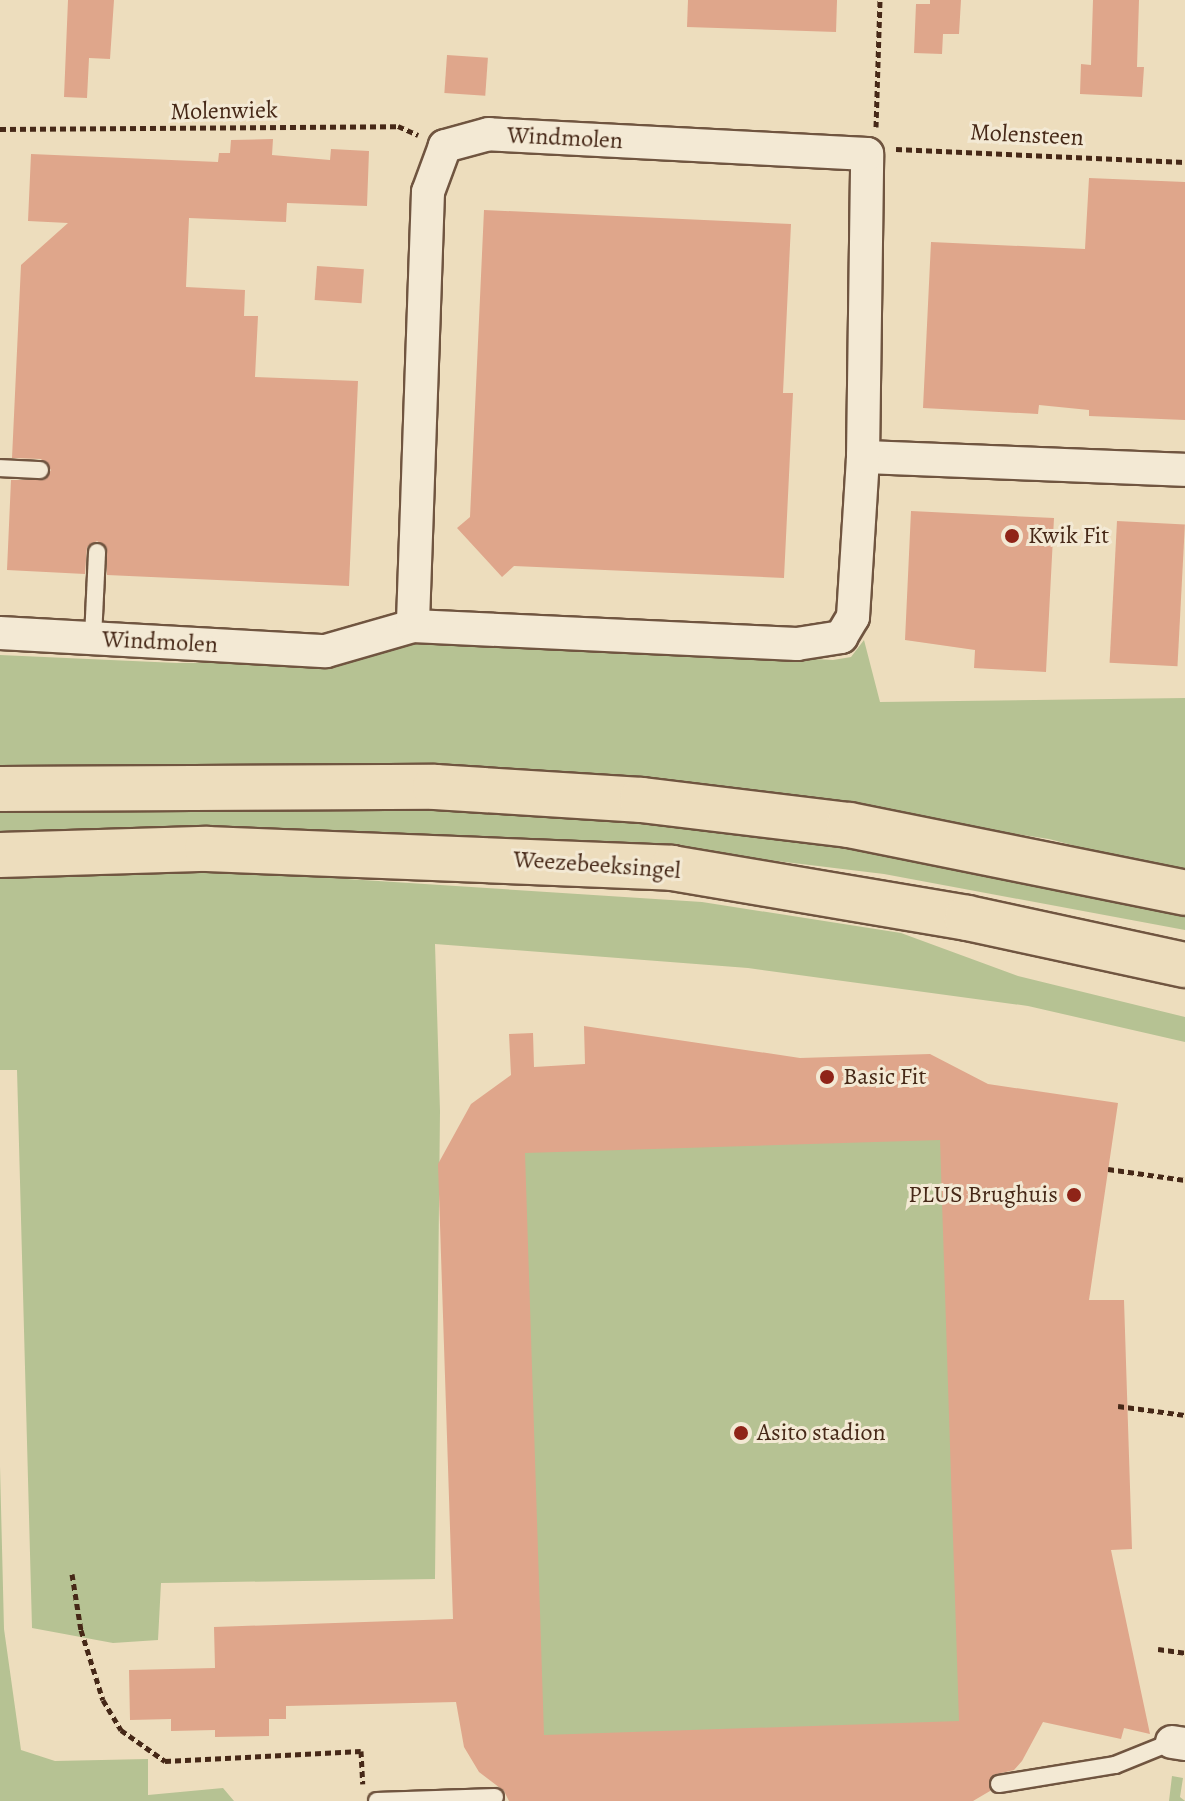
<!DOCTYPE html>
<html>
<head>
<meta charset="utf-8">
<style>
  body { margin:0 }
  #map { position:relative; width:1185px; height:1801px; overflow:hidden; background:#edddbd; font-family:Alegreya,serif }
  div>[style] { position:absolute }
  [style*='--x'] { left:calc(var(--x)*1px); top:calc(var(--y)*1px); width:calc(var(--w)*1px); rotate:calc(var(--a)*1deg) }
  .green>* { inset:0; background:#b6c293; transform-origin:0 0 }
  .building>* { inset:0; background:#dfa68b; transform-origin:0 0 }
  .path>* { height:5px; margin-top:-2.5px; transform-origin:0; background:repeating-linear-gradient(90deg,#462817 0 6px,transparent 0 10px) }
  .roads { filter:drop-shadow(2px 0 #705540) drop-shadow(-2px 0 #705540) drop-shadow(0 2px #705540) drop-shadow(0 -2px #705540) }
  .service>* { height:16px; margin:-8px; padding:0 8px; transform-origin:8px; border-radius:8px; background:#f3e9d4 }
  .minor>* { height:32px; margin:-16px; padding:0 16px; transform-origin:16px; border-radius:16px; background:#f3e9d4 }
  .primary>* { height:44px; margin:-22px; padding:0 22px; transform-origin:22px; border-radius:22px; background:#edddbd }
  .dots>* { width:22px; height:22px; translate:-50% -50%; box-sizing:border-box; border:4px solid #f3e9d4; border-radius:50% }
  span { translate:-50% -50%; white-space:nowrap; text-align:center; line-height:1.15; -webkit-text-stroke:6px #f3e9d4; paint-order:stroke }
  .street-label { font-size:24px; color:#462817 }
  .poi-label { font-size:24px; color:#462817 }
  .left { translate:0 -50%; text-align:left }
  .right { translate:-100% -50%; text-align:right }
</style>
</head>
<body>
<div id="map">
  <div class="green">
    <i style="clip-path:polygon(432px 638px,833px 660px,851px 657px,864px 640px,880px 702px,1185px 698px,1185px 875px,1049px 839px,833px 807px,0 771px,0 655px,177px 663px,331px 662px,367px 658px)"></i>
    <i style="clip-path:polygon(0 803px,390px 803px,821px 836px,1185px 906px,1185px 930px,884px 874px,695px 851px,0 835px)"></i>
    <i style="clip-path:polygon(223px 871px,702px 902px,901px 933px,1018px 976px,1185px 1017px,1185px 1042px,1028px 1006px,748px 968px,435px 944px,440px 1111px,435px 1579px,161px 1583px,158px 1640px,113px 1643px,32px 1628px,17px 1070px,0 1070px,0 878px)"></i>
    <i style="left:932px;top:1071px;width:667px;height:467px;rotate:83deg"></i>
    <i style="clip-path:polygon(0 1466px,4px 1629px,21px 1750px,55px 1761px,148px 1759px,148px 1795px,223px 1788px,234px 1801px,0 1801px)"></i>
    <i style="clip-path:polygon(1172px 1776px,1183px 1778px,1180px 1797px,1185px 1801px,1169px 1801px)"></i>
  </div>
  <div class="building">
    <i style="clip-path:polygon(68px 0,114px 0,110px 59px,89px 58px,87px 98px,64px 97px)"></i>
    <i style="clip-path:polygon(688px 0,837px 0,836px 32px,687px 27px)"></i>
    <i style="clip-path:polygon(930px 0,961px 0,959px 34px,943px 34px,942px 54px,914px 53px,916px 4px,930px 4px)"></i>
    <i style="clip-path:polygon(1093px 0,1139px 0,1137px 67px,1144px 67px,1142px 97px,1080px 94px,1081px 64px,1091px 65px)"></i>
    <i style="left:447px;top:55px;width:41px;height:38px;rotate:4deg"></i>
    <i style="clip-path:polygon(273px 139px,272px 155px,330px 160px,331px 149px,369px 151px,367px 206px,287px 203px,286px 222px,189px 218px,186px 287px,245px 290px,244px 316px,258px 316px,255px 377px,358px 381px,349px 586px,107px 575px,107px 548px,97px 541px,87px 547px,85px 574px,7px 570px,11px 480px,44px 480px,51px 470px,41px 459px,12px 458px,21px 265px,68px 223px,28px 221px,31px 154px,218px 162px,219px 153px,230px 153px,231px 140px)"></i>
    <i style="clip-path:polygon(1089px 178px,1185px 182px,1185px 420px,1089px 416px,1089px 410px,1039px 405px,1038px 414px,923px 408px,931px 242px,1085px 249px)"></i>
    <i style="clip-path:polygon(484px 210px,791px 224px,783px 393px,793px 393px,784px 578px,514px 566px,502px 577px,457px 528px,470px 517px)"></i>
    <i style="left:317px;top:266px;width:47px;height:34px;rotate:4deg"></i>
    <i style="clip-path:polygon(911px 511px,1054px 518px,1046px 672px,974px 668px,975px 650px,905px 640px)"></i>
    <i style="left:1117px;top:521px;width:68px;height:142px;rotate:3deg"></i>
    <i style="clip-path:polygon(evenodd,584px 1026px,800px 1058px,930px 1054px,988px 1084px,1118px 1103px,1089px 1300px,1124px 1300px,1132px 1549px,1111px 1550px,1150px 1734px,1124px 1728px,1121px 1739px,1043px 1722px,1022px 1761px,1014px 1770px,993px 1775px,990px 1791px,973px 1801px,509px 1801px,504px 1791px,479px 1772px,464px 1747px,456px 1702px,286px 1706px,286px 1719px,269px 1719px,269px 1736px,215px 1737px,215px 1730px,171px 1731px,171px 1719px,130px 1720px,129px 1670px,215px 1668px,214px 1627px,453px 1619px,438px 1164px,471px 1104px,511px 1075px,509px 1034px,533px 1033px,534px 1067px,585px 1064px,584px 1026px,940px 1140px,959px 1721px,544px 1735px,525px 1153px,940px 1140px)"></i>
  </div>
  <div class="path">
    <i style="--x:876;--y:127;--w:127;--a:-88.2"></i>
    <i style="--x:0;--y:129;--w:398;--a:-0.4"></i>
    <i style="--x:398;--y:126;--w:22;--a:24"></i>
    <i style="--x:896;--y:149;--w:289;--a:2.6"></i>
    <i style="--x:1108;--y:1169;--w:78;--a:8.1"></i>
    <i style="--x:1118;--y:1406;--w:68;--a:7.7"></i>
    <i style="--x:72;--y:1574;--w:57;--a:80.9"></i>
    <i style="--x:81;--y:1630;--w:73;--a:72.6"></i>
    <i style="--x:103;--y:1700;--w:35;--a:59"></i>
    <i style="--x:121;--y:1730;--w:54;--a:35.2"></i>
    <i style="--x:165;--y:1761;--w:196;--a:-2.9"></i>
    <i style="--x:361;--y:1751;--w:33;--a:87"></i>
    <i style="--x:1158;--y:1649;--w:27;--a:8"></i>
  </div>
  <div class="roads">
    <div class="service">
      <i style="--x:0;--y:468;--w:40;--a:2.9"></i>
      <i style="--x:93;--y:638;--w:86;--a:-87.3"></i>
      <i style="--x:999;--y:1784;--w:118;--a:-9.3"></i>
      <i style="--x:1115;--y:1765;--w:61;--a:-22"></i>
      <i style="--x:377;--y:1801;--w:118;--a:-1.9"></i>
    </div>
    <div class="minor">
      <i style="--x:863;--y:457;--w:322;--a:2.3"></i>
      <i style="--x:0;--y:633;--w:326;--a:3.2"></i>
      <i style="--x:326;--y:651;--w:91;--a:-16"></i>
      <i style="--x:413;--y:626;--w:384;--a:2.7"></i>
      <i style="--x:797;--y:644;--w:45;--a:-9"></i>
      <i style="--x:841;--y:637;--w:23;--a:-59"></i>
      <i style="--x:853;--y:617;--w:160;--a:-86.4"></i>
      <i style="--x:863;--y:457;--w:303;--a:-89.2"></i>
      <i style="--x:867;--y:154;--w:379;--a:-177"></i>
      <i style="--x:489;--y:134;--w:46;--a:164.7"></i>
      <i style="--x:445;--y:146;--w:49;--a:110.3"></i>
      <i style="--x:428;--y:192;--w:434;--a:92"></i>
      <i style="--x:1172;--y:1742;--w:13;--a:9"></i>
    </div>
    <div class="primary">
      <i style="--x:0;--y:789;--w:435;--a:-0.3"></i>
      <i style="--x:435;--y:787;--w:207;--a:3.6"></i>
      <i style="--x:642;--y:800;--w:209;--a:6.9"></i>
      <i style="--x:849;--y:825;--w:343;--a:11.4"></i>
      <i style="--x:0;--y:855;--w:207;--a:-1.7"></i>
      <i style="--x:207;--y:849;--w:465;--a:2.3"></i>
      <i style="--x:672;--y:868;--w:299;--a:9.6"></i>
      <i style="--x:967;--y:918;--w:223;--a:12.2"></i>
    </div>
  </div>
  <div class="dots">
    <i style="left:1012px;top:536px;background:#8f2418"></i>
    <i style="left:827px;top:1077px;background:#8f2418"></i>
    <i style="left:1074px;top:1195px;background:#8f2418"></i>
    <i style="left:741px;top:1433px;background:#8f2418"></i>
  </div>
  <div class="street-label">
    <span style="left:224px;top:111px;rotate:-1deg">Molenwiek</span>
    <span style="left:1027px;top:135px;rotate:3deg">Molensteen</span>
    <span style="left:565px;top:138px;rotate:3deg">Windmolen</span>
    <span style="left:160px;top:642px;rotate:3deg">Windmolen</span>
    <span style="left:597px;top:865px;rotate:4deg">Weezebeeksingel</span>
  </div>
  <div class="poi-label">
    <span class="left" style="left:1028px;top:536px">Kwik Fit</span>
    <span class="left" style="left:843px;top:1077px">Basic Fit</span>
    <span class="right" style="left:1058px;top:1195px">PLUS Brughuis</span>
    <span class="left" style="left:757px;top:1433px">Asito stadion</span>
  </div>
</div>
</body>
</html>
